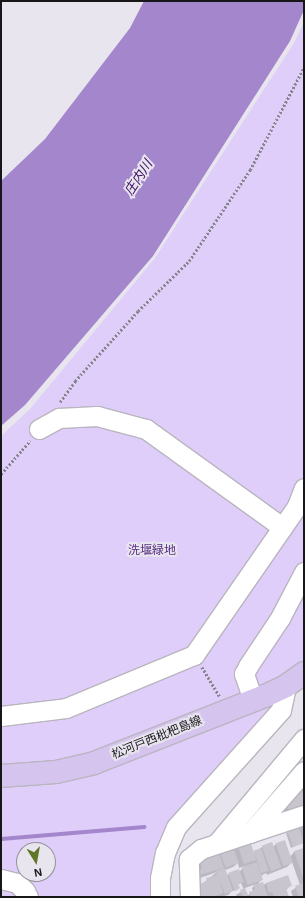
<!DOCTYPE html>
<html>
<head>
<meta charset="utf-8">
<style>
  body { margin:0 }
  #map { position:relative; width:305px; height:898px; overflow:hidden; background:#e8e5ef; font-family:Arial,"Noto Sans JP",sans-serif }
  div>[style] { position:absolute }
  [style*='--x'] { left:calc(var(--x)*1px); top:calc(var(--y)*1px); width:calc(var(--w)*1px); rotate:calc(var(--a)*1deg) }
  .green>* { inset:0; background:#e0cefa }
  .water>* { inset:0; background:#a386cb }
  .shadow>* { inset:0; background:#0003 }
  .stream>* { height:4px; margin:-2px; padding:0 2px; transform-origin:2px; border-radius:2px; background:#a386cb }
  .building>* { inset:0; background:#c9c5cf; transform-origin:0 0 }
  .path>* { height:2.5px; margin-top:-1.25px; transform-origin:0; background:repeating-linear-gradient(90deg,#87858c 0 2px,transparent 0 4px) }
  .roads { filter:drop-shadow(1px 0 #b9b5bf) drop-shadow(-1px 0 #b9b5bf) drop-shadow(0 1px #b9b5bf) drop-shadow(0 -1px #b9b5bf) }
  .minor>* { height:19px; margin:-9.5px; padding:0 9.5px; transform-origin:9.5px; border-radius:9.5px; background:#fff }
  .major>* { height:22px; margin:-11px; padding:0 11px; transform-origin:11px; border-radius:11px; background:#d5c4ed }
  span { translate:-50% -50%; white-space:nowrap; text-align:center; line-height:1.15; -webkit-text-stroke:4px #e8e5ef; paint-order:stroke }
  .park-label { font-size:12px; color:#572e81 }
  .street-label { font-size:12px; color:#171619 }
  .water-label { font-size:13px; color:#3a0b60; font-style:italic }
  .frame { position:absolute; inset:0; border:2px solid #171619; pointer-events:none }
  .north { position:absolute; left:16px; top:842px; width:40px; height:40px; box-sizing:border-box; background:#e8e5ef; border:1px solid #949299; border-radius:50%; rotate:169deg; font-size:11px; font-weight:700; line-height:16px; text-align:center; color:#171619 }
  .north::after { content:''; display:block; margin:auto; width:14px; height:18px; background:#617728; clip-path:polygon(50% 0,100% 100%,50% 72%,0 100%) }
</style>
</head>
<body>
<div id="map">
  <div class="green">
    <i style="clip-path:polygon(evenodd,304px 22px,304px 667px,274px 711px,196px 797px,152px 897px,1px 897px,1px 436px,30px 409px,155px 258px,294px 43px,304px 22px,24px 850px,48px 850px,48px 874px,24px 874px,24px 850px)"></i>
  </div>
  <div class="water">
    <i style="clip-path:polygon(144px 1px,304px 1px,304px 10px,290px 41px,153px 256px,25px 405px,1px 426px,1px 181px,45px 139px,130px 28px)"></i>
  </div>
  <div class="shadow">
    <i style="clip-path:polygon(304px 785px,304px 808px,284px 816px,283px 810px)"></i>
    <i style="clip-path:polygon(304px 821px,304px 842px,291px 848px,286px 833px,298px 830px,297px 826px)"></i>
    <i style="clip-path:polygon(evenodd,237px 843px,253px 854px,262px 847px,273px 847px,276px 844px,290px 857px,294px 852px,304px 849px,304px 897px,293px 897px,291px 891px,300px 885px,292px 862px,287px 867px,267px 875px,266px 873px,261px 876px,262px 879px,256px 886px,263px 886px,266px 883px,290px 886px,286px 890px,288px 897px,237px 897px,236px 895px,244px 890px,241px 883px,237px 885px,239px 888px,237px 890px,232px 891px,228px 895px,220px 897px,193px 897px,196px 889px,217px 872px,200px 878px,199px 875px,194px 877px,195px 864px,237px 843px,238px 863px,239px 868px,245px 866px,239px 872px,227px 875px,225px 870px,233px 867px,238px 863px,237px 843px,256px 884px,252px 888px,253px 891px,247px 896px,245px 888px,256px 884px)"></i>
  </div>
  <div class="stream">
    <i style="--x:1;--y:839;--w:144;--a:-4.8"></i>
  </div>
  <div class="building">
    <i style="clip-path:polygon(301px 787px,304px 796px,304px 807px,289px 812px,286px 805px,290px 804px,289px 801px)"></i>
    <i style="clip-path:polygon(294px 828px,294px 830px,299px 828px,304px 843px,293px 847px,287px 830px)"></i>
    <i style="left:250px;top:840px;width:21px;height:13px;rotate:73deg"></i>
    <i style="left:285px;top:840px;width:24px;height:10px;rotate:71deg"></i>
    <i style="left:272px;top:842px;width:27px;height:11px;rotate:70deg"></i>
    <i style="left:232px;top:845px;width:19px;height:14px;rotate:69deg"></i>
    <i style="left:261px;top:848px;width:24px;height:8px;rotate:71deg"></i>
    <i style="clip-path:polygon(304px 848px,304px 880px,294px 851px)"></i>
    <i style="clip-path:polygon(219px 853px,224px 868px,196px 876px,195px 872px,202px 869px,199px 859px)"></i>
    <i style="left:257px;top:862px;width:19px;height:16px;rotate:72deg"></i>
    <i style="clip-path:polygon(225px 868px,233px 891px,225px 894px,220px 882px,223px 893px,213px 897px,199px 897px,196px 889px,201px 887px,200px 884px,207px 881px,206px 878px,217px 875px,216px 871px)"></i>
    <i style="clip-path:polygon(239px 869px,244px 882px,238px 884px,240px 888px,235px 891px,228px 873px)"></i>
    <i style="clip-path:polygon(288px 875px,292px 886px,286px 888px,289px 897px,274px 897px,272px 892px,269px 893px,266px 883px)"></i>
    <i style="clip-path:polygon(263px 882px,268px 897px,251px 897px,249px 892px,255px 890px,253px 885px)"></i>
    <i style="clip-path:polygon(303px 883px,304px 897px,299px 897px,295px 886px)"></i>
    <i style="clip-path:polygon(245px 888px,249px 897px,243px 897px,240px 890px)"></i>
  </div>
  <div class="path">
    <i style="--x:60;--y:402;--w:26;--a:-54"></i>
    <i style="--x:75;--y:381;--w:94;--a:-48"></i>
    <i style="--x:138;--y:311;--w:71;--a:-44.4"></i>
    <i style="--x:189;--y:261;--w:110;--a:-56.2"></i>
    <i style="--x:250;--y:170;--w:116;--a:-62.3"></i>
    <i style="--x:1;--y:474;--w:44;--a:-48.7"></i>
    <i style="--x:202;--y:667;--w:35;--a:59"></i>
  </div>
  <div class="roads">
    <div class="minor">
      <i style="--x:39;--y:429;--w:23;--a:-29"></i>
      <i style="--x:59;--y:418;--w:38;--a:-3"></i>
      <i style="--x:97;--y:416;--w:51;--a:14.9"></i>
      <i style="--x:146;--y:429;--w:168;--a:35.8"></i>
      <i style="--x:253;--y:700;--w:28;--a:-109"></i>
      <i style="--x:244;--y:674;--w:9;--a:-63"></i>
      <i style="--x:248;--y:666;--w:58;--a:-56.3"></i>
      <i style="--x:280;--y:618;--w:52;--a:-62.4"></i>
      <i style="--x:1;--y:716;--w:65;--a:-7"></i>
      <i style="--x:66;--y:708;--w:139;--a:-22.5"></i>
      <i style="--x:194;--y:655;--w:181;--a:-55.3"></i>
      <i style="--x:297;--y:506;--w:19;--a:-69"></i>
      <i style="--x:250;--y:833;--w:82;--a:-48.9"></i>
      <i style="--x:217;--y:843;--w:136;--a:-50.1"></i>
      <i style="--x:1;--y:879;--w:16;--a:14"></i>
      <i style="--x:17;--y:883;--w:11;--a:45"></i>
      <i style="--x:25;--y:891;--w:7;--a:63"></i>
      <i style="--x:160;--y:897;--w:19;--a:-90"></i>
      <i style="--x:160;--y:878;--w:25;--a:-79"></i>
      <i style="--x:165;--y:853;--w:28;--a:-67"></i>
      <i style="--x:176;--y:827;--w:157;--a:-48.1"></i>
      <i style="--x:281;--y:710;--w:25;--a:-78"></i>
      <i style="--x:190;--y:897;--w:38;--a:-92"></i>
      <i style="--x:189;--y:859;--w:16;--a:-40"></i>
      <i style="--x:201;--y:849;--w:108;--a:-18.3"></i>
    </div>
    <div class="major">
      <i style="--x:1;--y:776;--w:55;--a:-4.2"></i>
      <i style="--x:56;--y:772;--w:39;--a:-13"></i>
      <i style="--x:94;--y:763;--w:184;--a:-21.4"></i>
      <i style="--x:265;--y:696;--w:23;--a:-25"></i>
      <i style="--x:286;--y:686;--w:22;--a:-36"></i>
    </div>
  </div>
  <div class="park-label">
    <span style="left:152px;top:551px">洗堰緑地</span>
  </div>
  <div class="street-label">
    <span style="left:157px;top:738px;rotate:-22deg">松河戸西枇杷島線</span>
  </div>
  <div class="water-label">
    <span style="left:139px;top:178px;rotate:-57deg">庄内川</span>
  </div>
  <div class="frame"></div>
  <div class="north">N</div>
</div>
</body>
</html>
